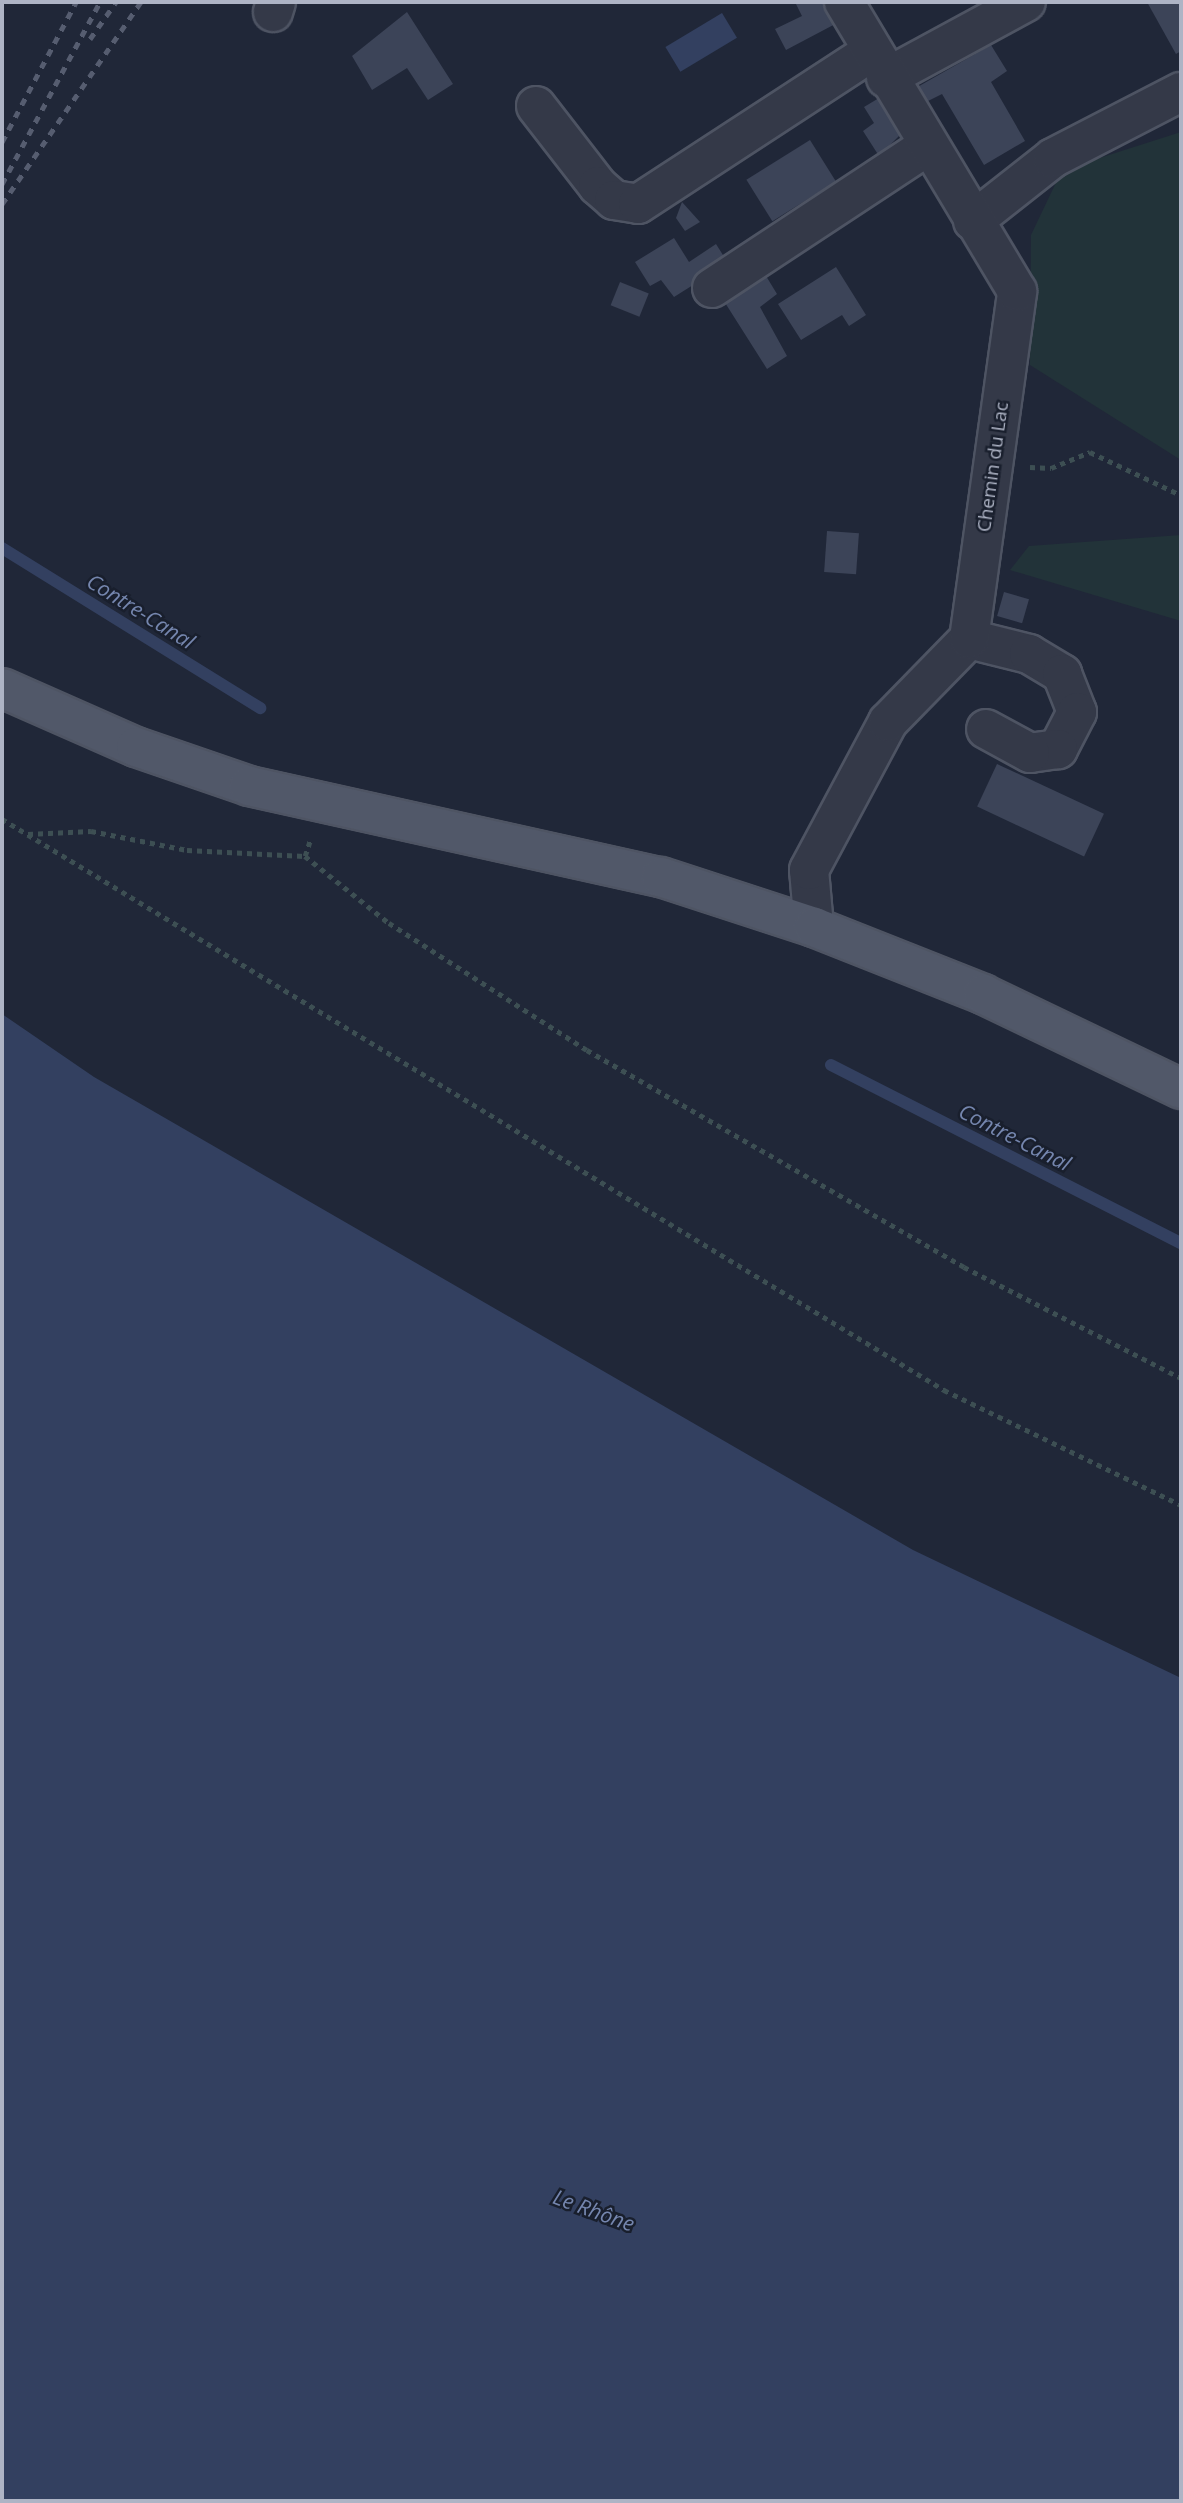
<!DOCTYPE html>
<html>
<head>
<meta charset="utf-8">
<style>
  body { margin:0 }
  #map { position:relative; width:1183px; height:2503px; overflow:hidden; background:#202738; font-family:"Open Sans",sans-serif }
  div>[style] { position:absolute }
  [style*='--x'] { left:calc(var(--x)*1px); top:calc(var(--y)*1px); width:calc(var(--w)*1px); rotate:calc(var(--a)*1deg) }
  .green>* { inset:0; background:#223339 }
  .water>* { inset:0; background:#334060; transform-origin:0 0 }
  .stream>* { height:12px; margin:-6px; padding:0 6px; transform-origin:6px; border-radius:6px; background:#334060 }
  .building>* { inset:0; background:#3c4458; transform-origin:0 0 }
  .path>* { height:4.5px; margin-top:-2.25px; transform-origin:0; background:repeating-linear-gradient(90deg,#3d4f53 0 5px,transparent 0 10px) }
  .roads { filter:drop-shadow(2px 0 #4e5463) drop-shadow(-2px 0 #4e5463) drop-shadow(0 2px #4e5463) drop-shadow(0 -2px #4e5463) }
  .minor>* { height:38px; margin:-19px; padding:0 19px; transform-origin:19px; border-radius:19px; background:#343948 }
  .major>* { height:38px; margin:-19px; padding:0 19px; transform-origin:19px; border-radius:19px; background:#515869 }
  .rail>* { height:5px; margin-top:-2.5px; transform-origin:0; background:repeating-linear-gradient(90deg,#565d70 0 7px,transparent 0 14px) }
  span { translate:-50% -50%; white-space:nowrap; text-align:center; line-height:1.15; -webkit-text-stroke:5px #191f2d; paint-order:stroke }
  .street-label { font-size:19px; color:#aeb4c5 }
  .water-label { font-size:21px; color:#7586ae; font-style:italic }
  .frame { position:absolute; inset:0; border:4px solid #aeb4c5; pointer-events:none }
</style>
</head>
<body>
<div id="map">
  <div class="green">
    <i style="clip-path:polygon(1181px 132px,1181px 460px,1030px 365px,1031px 235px,1062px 170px)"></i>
    <i style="clip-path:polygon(1181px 535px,1181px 621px,1010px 570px,1029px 546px)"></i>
  </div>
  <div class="water">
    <i style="left:722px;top:13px;width:29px;height:66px;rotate:59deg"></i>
    <i style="clip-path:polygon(2px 1014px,94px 1077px,913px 1550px,1181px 1678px,1181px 2501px,2px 2501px)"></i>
  </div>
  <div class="stream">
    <i style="--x:2;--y:548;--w:304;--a:31.8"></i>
    <i style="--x:831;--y:1065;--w:393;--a:27"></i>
  </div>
  <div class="building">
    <i style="clip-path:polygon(795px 2px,827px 2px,839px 22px,786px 50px,775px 29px,802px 16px)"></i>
    <i style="clip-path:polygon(1147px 2px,1181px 2px,1181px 51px,1176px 54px)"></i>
    <i style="clip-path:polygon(407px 12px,453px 84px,428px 100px,407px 68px,372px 90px,352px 56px)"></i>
    <i style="clip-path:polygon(991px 45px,1007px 71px,991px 82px,1025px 141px,984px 165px,942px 94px,916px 107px,907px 93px)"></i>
    <i style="clip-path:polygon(879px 98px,901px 134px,879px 156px,863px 131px,874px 123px,864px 107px)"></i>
    <i style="left:810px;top:140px;width:49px;height:75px;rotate:58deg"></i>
    <i style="clip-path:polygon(682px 202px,700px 222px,685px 231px,676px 218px)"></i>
    <i style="clip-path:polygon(674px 238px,689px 262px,716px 244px,728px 263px,674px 297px,661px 280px,650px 286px,635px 262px)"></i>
    <i style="clip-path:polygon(836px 267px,866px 315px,849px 326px,842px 315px,801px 340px,778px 304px)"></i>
    <i style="clip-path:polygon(763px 271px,777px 294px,760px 307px,787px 356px,767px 369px,722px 298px)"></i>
    <i style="left:620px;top:282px;width:31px;height:25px;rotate:22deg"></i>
    <i style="left:827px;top:531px;width:32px;height:41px;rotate:4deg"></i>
    <i style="left:1004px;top:592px;width:26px;height:25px;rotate:16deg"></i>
    <i style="left:997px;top:764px;width:118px;height:47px;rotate:25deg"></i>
  </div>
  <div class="path">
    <i style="--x:1030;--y:467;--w:21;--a:3"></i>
    <i style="--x:1051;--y:468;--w:42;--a:-22.3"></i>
    <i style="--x:1090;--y:452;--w:101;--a:25.3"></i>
    <i style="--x:2;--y:819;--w:1102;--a:31.22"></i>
    <i style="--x:944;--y:1390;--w:263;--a:25.9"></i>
    <i style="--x:28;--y:834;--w:63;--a:-2.7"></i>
    <i style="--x:91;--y:831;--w:98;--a:11.2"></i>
    <i style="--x:187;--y:850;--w:118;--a:2.9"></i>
    <i style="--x:305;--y:856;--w:107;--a:38.6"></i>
    <i style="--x:389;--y:923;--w:235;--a:32.7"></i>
    <i style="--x:587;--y:1050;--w:435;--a:29.9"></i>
    <i style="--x:964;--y:1267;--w:244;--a:27.1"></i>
    <i style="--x:305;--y:856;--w:16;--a:-72"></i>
  </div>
  <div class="roads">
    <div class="minor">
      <i style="--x:273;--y:12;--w:10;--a:-73"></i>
      <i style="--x:886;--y:78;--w:159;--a:-28.5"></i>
      <i style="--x:536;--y:106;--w:101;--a:52.2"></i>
      <i style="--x:598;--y:186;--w:21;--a:41"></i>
      <i style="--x:614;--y:200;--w:24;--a:9"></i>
      <i style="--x:638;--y:204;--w:278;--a:-33.1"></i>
      <i style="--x:973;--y:221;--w:102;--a:-38.2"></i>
      <i style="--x:1053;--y:158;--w:144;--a:-27.3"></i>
      <i style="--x:712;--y:288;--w:256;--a:-33.4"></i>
      <i style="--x:969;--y:639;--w:62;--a:14"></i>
      <i style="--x:1029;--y:654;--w:39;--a:31"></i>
      <i style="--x:1062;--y:674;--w:41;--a:68.5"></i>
      <i style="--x:1077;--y:712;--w:42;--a:117.2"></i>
      <i style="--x:1058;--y:749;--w:28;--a:172"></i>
      <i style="--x:1030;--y:753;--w:50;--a:-151.4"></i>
      <i style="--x:814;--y:927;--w:57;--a:-95"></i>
      <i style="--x:809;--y:870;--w:168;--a:-61.9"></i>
      <i style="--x:888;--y:722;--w:116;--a:-45.7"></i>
      <i style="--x:969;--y:639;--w:351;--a:-82.1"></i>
      <i style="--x:1017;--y:291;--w:337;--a:-120.9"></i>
    </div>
    <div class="major">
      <i style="--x:2;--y:688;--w:146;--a:23.8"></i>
      <i style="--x:136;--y:747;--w:120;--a:19"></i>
      <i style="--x:249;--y:786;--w:422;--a:12.5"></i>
      <i style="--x:661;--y:877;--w:161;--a:18.1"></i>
      <i style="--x:814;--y:927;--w:182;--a:21.6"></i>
      <i style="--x:983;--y:994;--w:220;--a:25.6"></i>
    </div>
  </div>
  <div class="rail">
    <i style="--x:90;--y:39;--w:45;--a:-54.9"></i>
    <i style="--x:2;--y:142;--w:158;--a:-62.1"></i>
    <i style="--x:2;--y:184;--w:207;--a:-61.7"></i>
    <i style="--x:2;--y:204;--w:245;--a:-55.5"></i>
  </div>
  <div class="street-label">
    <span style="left:993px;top:467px;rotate:-82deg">Chemin du Lac</span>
  </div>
  <div class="water-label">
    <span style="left:141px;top:611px;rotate:32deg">Contre-Canal</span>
    <span style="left:1015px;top:1137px;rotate:27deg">Contre-Canal</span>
    <span style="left:594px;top:2210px;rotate:20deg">Le Rhône</span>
  </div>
  <div class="frame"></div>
</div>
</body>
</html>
